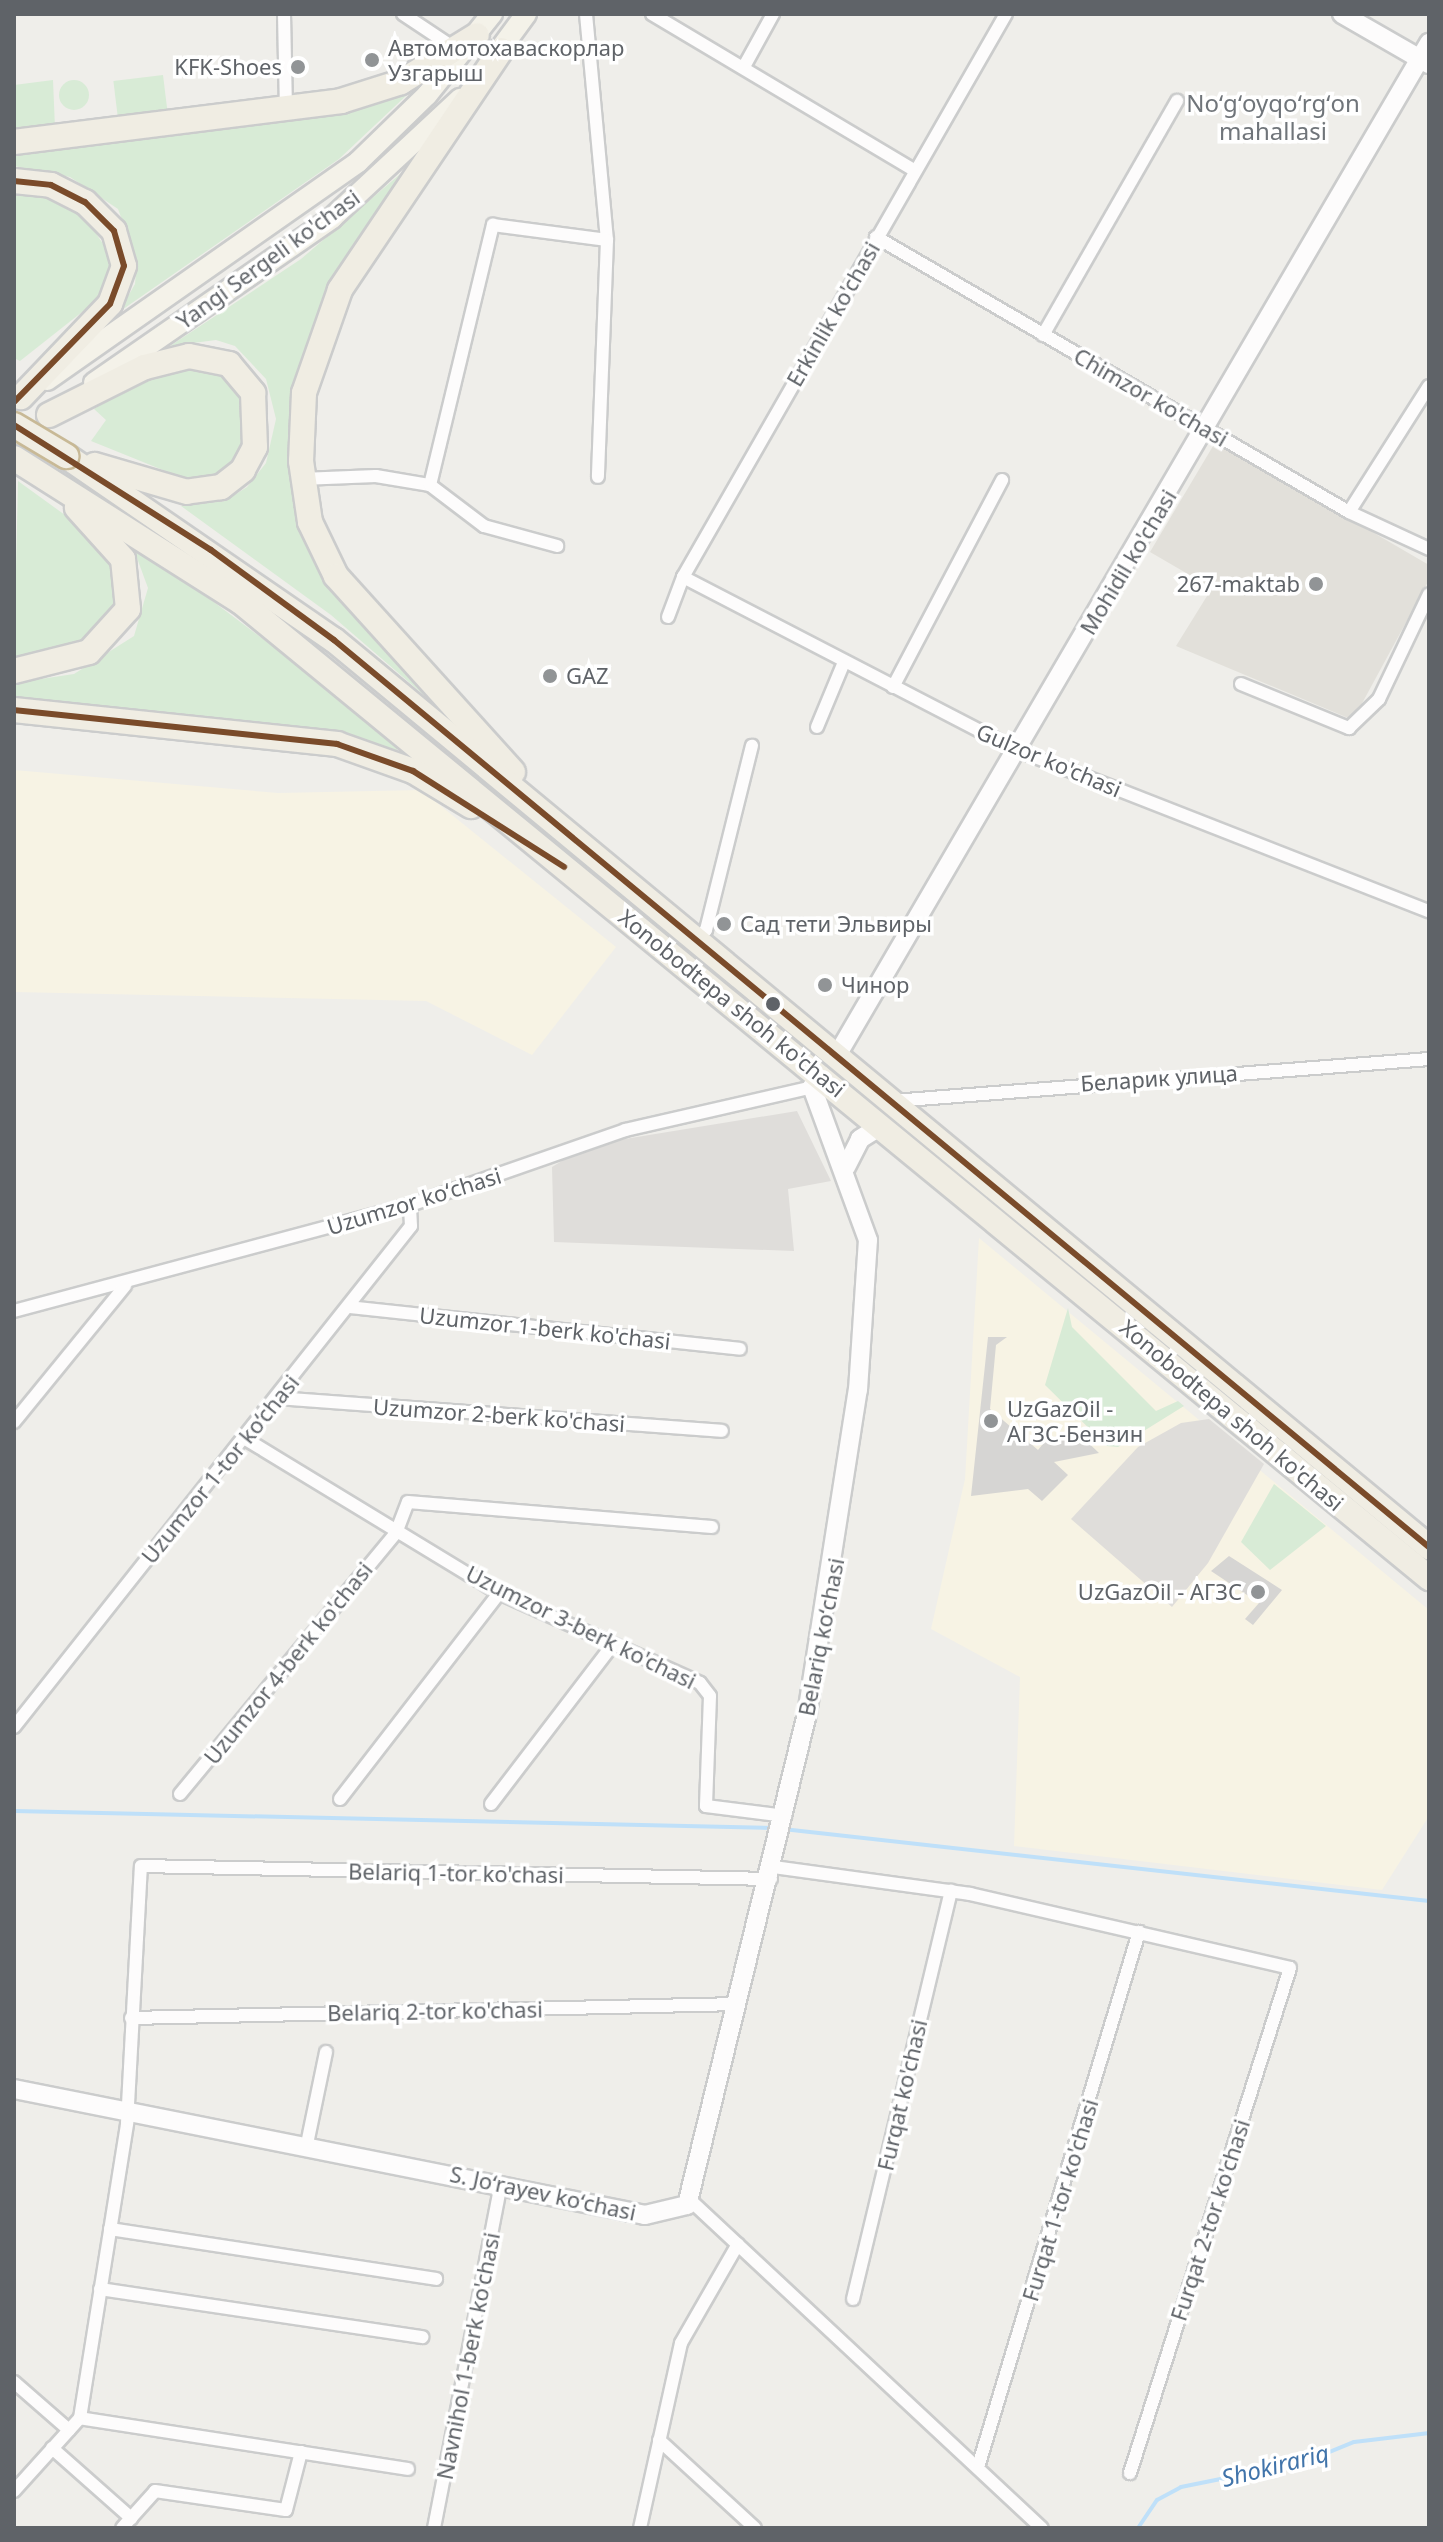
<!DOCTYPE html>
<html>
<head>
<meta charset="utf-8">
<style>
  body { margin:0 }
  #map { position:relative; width:1443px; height:2542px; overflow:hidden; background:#efeeea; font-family:"Noto Sans",sans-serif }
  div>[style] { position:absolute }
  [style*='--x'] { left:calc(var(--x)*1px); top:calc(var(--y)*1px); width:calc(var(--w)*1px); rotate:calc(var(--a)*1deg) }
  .commercial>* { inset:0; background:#f7f3e4 }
  .industrial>* { inset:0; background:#dfddda }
  .education>* { inset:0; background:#e2e0da }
  .green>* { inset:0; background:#d8ebd6; transform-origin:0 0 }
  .round { border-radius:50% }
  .stream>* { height:4px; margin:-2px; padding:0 2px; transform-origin:2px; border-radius:2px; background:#bfe0f9 }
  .building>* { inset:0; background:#d6d5d3 }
  .roads { filter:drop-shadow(2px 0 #cbcccc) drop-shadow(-2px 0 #cbcccc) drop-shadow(0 2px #cbcccc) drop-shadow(0 -2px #cbcccc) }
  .street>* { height:12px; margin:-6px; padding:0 6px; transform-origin:6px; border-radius:6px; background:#fdfcfc }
  .secondary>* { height:18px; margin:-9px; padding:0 9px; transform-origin:9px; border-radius:9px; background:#fdfcfc }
  .primary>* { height:20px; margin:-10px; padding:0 10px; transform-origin:10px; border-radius:10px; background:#f4f2e9 }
  .highway>* { height:24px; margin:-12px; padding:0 12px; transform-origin:12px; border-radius:12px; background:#f0ede3 }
  .bridges { filter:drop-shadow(2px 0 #c8b996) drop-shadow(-2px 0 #c8b996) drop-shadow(0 2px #c8b996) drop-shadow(0 -2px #c8b996) }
  .highway-bridge>* { height:24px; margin:-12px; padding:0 12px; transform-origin:12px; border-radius:12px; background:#f0ede3 }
  .bus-1>* { height:6px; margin:-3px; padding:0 3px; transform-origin:3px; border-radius:3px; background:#7a4b2a }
  .dots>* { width:22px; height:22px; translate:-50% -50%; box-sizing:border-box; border:4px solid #fff; border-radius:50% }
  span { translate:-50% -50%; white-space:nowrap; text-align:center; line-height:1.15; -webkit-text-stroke:7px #fff; paint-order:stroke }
  .poi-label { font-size:22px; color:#5f6368 }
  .left { translate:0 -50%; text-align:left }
  .right { translate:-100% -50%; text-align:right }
  .street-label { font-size:22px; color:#5f6368 }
  .neighbourhood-label { font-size:24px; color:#70757a }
  .water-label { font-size:24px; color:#4174aa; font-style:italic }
  .frame { position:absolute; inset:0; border:16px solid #5f6368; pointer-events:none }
</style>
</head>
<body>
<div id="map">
  <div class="commercial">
    <i style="clip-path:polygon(14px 770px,278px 793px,421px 790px,616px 947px,532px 1055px,426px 1001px,14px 992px)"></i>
    <i style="clip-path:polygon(979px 1238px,1429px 1610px,1429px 1816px,1382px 1890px,1014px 1846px,1020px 1677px,931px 1629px,965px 1479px)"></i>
  </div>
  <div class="industrial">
    <i style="clip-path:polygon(797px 1111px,831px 1181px,788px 1189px,794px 1251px,554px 1242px,552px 1167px,588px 1145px)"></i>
    <i style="clip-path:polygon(1209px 1419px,1264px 1464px,1208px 1563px,1172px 1607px,1071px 1519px,1138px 1447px,1181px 1423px)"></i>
  </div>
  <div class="education">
    <i style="clip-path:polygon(1216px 441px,1429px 565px,1429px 580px,1353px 720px,1176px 646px,1212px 588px,1150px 552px)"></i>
  </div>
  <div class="green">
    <i style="left:163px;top:75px;width:40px;height:50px;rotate:83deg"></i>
    <i style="clip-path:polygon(427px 76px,339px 159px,119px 312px,135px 284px,137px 260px,118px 209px,70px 177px,14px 166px,14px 149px)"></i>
    <i style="clip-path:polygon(53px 80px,55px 128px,14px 133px,14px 85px)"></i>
    <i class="round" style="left:59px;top:80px;width:30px;height:30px"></i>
    <i style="clip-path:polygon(406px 169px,317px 318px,301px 366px,291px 470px,298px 516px,327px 580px,454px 721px,331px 615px,181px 506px,225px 501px,247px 487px,266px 463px,276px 419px,266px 379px,235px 346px,216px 340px,170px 346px,301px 259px)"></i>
    <i style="clip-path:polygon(14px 190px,78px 207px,112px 257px,110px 285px,96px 301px,20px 361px,14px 358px)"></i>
    <i style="clip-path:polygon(189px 363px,240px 381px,251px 441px,224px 476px,195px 483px,91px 441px,106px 420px,94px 409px,134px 381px)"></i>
    <i style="clip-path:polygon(18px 481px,105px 544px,123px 604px,90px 640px,14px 659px)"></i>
    <i style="clip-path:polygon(130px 539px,400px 742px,395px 754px,295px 727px,14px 703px,14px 683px,74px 674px,134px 636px,148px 588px)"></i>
    <i style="clip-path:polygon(1068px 1308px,1072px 1327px,1156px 1411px,1178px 1401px,1184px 1406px,1118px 1447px,1107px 1446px,1045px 1385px)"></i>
    <i style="clip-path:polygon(1274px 1484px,1326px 1526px,1270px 1570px,1241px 1542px)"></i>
  </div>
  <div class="stream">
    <i style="--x:14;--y:1811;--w:761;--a:1.28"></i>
    <i style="--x:783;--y:1829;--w:650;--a:6.36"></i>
    <i style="--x:1138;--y:2528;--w:34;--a:-56"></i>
    <i style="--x:1157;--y:2500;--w:27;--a:-28"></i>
    <i style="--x:1181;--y:2487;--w:126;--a:-11.4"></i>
    <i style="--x:1305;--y:2462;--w:53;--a:-22.2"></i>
    <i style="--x:1354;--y:2442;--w:76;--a:-6.8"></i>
  </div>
  <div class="building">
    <i style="clip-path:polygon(988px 1337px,1007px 1337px,996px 1345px,990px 1409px,1038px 1450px,1047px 1439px,1078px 1433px,1099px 1453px,1054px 1462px,1068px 1475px,1042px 1501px,1028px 1489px,971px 1496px)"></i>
    <i style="clip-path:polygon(1229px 1556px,1282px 1590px,1253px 1625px,1245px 1619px,1259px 1603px,1211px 1571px)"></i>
  </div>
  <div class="roads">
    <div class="street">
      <i style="--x:284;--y:14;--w:96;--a:88.8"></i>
      <i style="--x:403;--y:14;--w:65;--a:33.7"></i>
      <i style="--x:586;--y:14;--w:227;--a:84.7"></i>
      <i style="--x:607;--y:240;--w:237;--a:92.2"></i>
      <i style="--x:652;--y:14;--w:305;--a:30.8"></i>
      <i style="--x:746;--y:63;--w:56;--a:-61.1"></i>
      <i style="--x:876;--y:237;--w:547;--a:30.17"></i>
      <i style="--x:1349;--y:512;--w:88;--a:24.8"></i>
      <i style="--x:1043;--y:335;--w:270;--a:-60.2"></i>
      <i style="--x:301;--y:479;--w:75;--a:-2.3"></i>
      <i style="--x:376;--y:476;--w:55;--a:9.5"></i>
      <i style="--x:430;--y:485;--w:68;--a:37.2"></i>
      <i style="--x:484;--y:526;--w:76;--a:15.3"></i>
      <i style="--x:430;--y:485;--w:268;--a:-76.4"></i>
      <i style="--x:493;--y:225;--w:115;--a:7.5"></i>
      <i style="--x:1349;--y:512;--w:149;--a:-57.6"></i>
      <i style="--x:683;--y:577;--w:374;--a:27.4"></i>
      <i style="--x:1015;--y:749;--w:445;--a:21.4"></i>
      <i style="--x:668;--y:617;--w:43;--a:-69.4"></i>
      <i style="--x:683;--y:577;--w:649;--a:-60.16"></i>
      <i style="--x:1241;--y:684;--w:117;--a:22.2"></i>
      <i style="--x:1349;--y:728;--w:42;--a:-44"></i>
      <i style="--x:1379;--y:699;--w:116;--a:-64.5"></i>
      <i style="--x:893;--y:687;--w:234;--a:-62.2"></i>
      <i style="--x:817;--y:727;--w:70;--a:-67.4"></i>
      <i style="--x:696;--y:941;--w:15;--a:-48"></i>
      <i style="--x:706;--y:930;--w:190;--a:-76"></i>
      <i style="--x:893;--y:1101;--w:538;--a:-4.48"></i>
      <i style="--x:349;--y:1307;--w:393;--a:6.1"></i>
      <i style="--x:14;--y:1311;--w:410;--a:-15"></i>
      <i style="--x:410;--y:1205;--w:228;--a:-19.2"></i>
      <i style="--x:625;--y:1130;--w:192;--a:-12.9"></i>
      <i style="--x:276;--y:1398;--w:447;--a:4.2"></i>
      <i style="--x:14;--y:1422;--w:176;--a:-50.8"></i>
      <i style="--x:244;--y:1438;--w:298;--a:31.3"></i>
      <i style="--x:499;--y:1593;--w:220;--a:24.1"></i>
      <i style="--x:700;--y:1683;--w:16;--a:52"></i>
      <i style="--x:710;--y:1696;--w:110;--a:92.1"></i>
      <i style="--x:706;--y:1806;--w:80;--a:7.2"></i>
      <i style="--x:14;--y:1727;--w:639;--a:-51.61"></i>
      <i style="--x:411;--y:1226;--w:21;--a:-93"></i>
      <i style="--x:180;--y:1794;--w:339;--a:-50.4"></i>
      <i style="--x:396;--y:1533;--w:33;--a:-69"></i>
      <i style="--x:408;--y:1502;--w:305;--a:4.7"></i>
      <i style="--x:340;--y:1799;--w:260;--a:-52.3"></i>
      <i style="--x:491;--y:1804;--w:198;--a:-52.6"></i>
      <i style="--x:774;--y:1867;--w:198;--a:7.8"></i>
      <i style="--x:970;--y:1894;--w:328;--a:13"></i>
      <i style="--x:1290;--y:1968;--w:530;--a:107.58"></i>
      <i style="--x:131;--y:2018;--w:607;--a:-1.32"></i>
      <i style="--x:307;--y:2144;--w:94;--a:-78.3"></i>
      <i style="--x:690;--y:2200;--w:481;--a:43"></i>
      <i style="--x:110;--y:2229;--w:330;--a:8.7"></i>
      <i style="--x:100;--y:2289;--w:326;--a:8.5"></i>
      <i style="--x:853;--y:2299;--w:420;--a:-76.5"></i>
      <i style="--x:14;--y:2382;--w:73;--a:41.1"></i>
      <i style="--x:659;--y:2440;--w:130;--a:42.5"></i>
      <i style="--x:52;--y:2448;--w:106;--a:41.5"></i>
      <i style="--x:131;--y:2518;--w:13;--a:132"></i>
      <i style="--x:978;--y:2467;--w:559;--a:-73.25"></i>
      <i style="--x:408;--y:2469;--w:332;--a:-171.2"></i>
      <i style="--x:80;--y:2418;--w:299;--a:-80.9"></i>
      <i style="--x:127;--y:2123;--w:257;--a:-86.9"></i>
      <i style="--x:141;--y:1866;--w:630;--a:1.18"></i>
      <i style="--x:14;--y:2491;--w:98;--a:-47.9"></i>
      <i style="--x:131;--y:2518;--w:36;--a:-48"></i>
      <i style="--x:155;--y:2491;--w:132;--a:8.3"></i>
      <i style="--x:286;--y:2510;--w:60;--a:-75.5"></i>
      <i style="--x:434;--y:2528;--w:350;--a:-79"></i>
      <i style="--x:640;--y:2528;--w:189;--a:-77.5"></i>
      <i style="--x:681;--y:2343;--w:114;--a:-60.1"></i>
    </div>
    <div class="secondary">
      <i style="--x:1342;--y:14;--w:100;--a:29.9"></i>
      <i style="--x:836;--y:1057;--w:1175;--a:-59.68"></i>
      <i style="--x:846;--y:1167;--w:31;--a:-63"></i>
      <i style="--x:860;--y:1139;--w:25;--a:-32"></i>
      <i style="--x:14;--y:2089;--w:643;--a:11.29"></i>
      <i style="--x:645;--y:2215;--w:43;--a:-13.4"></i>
      <i style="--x:687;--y:2205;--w:505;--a:-76.27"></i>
      <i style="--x:807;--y:1714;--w:328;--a:-81.1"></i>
      <i style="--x:858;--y:1390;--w:150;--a:-86.2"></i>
      <i style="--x:868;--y:1240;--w:163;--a:-110.1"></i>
      <i style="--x:812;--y:1087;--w:15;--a:-53"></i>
    </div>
    <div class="primary">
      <i style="--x:493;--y:59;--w:56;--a:-53.7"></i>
      <i style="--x:47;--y:380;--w:380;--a:-35"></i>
      <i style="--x:358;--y:162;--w:96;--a:-44.2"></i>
      <i style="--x:427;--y:95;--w:104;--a:-51.3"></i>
      <i style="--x:94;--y:383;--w:290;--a:-34.7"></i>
      <i style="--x:332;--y:218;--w:175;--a:-42.9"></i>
    </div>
    <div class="highway">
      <i style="--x:501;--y:50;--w:289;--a:123.9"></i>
      <i style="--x:340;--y:290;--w:109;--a:109.3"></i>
      <i style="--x:304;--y:393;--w:68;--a:92.5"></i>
      <i style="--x:301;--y:461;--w:62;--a:81.6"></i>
      <i style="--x:310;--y:522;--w:60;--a:64.3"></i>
      <i style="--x:336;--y:576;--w:264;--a:47.9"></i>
      <i style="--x:14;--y:142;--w:330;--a:-7.1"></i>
      <i style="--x:341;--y:101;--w:63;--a:-17.6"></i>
      <i style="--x:401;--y:82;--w:89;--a:-31.7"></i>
      <i style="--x:14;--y:181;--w:37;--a:6"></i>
      <i style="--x:51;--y:185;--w:38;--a:27"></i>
      <i style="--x:85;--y:202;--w:41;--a:45"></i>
      <i style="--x:114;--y:231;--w:36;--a:74"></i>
      <i style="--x:124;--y:266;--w:40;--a:110.2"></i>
      <i style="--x:110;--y:304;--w:129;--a:133.7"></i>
      <i style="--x:49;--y:415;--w:107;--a:-26.6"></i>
      <i style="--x:145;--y:367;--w:45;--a:-14"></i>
      <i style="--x:189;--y:356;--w:41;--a:11.3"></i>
      <i style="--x:229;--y:364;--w:38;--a:50"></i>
      <i style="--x:253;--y:393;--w:54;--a:87.9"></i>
      <i style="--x:255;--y:447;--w:26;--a:118"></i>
      <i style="--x:243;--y:470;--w:28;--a:142"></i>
      <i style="--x:221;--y:487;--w:34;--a:172"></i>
      <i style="--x:187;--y:492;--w:96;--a:-163.6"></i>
      <i style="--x:66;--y:456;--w:325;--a:34.5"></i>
      <i style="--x:334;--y:640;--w:1422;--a:39.64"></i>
      <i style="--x:14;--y:458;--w:269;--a:32.4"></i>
      <i style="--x:241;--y:602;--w:1538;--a:39.4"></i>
      <i style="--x:14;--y:671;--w:77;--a:-14.2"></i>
      <i style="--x:89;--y:652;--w:58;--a:-47.8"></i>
      <i style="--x:128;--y:609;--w:50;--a:-95.7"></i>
      <i style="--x:123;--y:559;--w:69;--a:-132"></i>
      <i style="--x:14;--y:710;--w:325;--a:6"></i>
      <i style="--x:337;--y:744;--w:81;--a:19.6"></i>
      <i style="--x:413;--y:771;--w:68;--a:31.1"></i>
    </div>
  </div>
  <div class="bridges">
    <div class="highway-bridge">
      <i style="--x:14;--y:425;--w:61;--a:30.8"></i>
    </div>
  </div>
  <div class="bus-1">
    <i style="--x:14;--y:181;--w:37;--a:6"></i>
    <i style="--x:51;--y:185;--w:38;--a:27"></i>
    <i style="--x:85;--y:202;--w:41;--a:45"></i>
    <i style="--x:114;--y:231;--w:36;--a:74"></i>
    <i style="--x:124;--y:266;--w:40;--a:110.2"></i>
    <i style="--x:110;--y:304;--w:137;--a:134.4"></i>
    <i style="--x:14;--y:425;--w:233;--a:32.4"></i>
    <i style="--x:211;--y:550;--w:152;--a:36.2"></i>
    <i style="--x:334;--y:640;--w:1422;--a:39.64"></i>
    <i style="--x:14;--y:710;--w:325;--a:6"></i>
    <i style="--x:337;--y:744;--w:81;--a:19.6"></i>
    <i style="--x:413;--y:771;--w:179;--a:32.4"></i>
  </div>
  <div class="dots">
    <i style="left:372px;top:60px;background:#919496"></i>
    <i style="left:298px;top:67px;background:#919496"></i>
    <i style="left:1316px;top:584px;background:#919496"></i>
    <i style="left:550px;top:676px;background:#919496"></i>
    <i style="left:724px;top:924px;background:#919496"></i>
    <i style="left:825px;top:985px;background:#919496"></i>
    <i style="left:773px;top:1004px;background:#5f6368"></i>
    <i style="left:991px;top:1421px;background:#919496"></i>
    <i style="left:1258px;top:1592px;background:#919496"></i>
  </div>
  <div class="poi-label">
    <span class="left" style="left:388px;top:60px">Автомотохаваскорлар<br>Узгарыш</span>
    <span class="right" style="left:282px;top:67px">KFK-Shoes</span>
    <span class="right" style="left:1300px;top:584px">267-maktab</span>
    <span class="left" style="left:566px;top:676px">GAZ</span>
    <span class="left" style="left:740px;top:924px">Сад тети Эльвиры</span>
    <span class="left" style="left:841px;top:985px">Чинор</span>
    <span class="left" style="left:1007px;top:1421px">UzGazOil -<br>АГЗС-Бензин</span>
    <span class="right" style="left:1242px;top:1592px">UzGazOil - АГЗС</span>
  </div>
  <div class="street-label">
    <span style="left:268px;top:259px;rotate:-36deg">Yangi Sergeli ko'chasi</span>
    <span style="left:833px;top:314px;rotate:-60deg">Erkinlik ko'chasi</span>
    <span style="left:1151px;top:397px;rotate:30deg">Chimzor ko'chasi</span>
    <span style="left:1128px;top:562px;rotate:-59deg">Mohidil ko'chasi</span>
    <span style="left:1049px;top:760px;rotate:23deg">Gulzor ko'chasi</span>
    <span style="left:732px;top:1003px;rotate:39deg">Xonobodtepa shoh ko'chasi</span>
    <span style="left:1159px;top:1078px;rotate:-4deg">Беларик улица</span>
    <span style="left:414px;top:1201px;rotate:-17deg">Uzumzor koʻchasi</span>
    <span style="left:545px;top:1328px;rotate:6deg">Uzumzor 1-berk ko'chasi</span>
    <span style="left:499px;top:1415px;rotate:4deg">Uzumzor 2-berk ko'chasi</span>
    <span style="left:1232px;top:1415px;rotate:40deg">Xonobodtepa shoh ko'chasi</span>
    <span style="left:220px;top:1469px;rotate:-51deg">Uzumzor 1-tor ko‘chasi</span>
    <span style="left:581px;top:1627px;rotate:26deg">Uzumzor 3-berk ko'chasi</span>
    <span style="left:821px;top:1637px;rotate:-79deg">Belariq koʻchasi</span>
    <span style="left:288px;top:1663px;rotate:-51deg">Uzumzor 4-berk ko'chasi</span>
    <span style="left:456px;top:1873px;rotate:1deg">Belariq 1-tor ko'chasi</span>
    <span style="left:435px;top:2011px;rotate:-1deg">Belariq 2-tor ko'chasi</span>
    <span style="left:902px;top:2095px;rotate:-77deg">Furqat ko'chasi</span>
    <span style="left:543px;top:2193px;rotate:12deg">S. Joʻrayev koʻchasi</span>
    <span style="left:1060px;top:2200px;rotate:-73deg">Furqat 1-tor ko'chasi</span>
    <span style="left:1210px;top:2220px;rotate:-72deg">Furqat 2-tor ko'chasi</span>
    <span style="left:468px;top:2356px;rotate:-79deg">Navnihol 1-berk ko'chasi</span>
  </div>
  <div class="neighbourhood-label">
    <span style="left:1273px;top:117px">Noʻgʻoyqoʻrgʻon<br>mahallasi</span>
  </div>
  <div class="water-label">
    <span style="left:1275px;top:2465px;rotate:-14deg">Shokirariq</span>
  </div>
  <div class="frame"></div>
</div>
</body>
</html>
